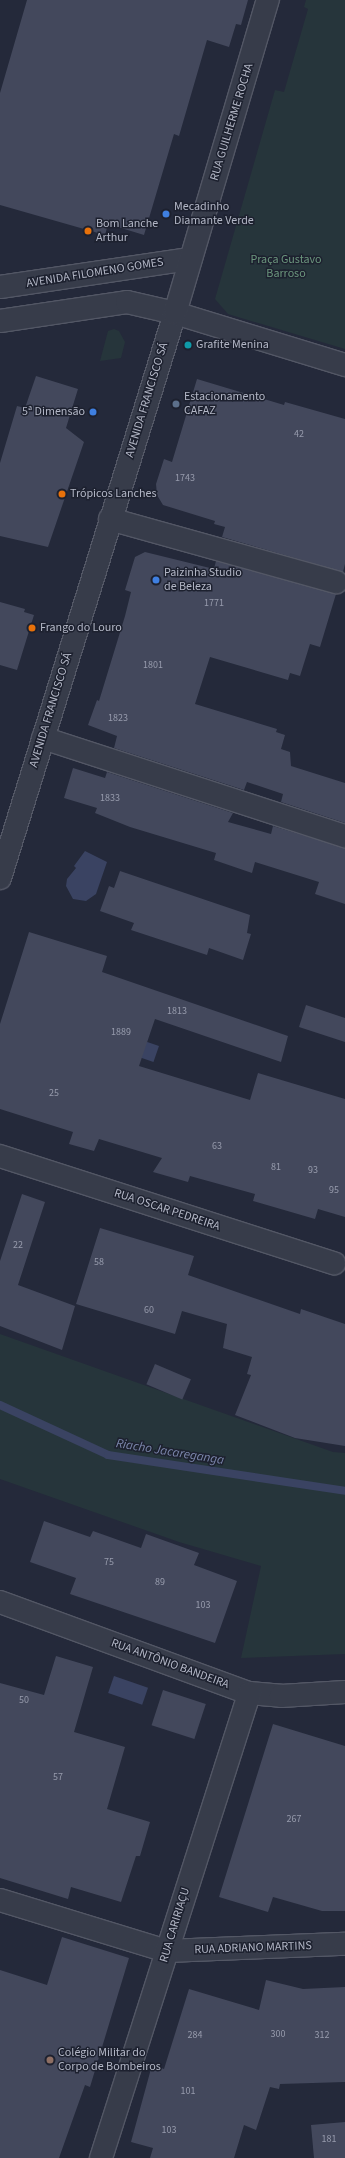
<!DOCTYPE html>
<html>
<head>
<meta charset="utf-8">
<style>
  body { margin:0 }
  #map { position:relative; width:345px; height:2158px; overflow:hidden; background:#24293a; font-family:"Source Sans 3",sans-serif }
  div>[style] { position:absolute }
  [style*='--x'] { left:calc(var(--x)*1px); top:calc(var(--y)*1px); width:calc(var(--w)*1px); rotate:calc(var(--a)*1deg) }
  .green>* { inset:0; background:#26353b }
  .water>* { inset:0; background:#3a4362; transform-origin:0 0 }
  .stream>* { height:8px; margin:-4px; padding:0 4px; transform-origin:4px; border-radius:4px; background:#3a4362 }
  .building>* { inset:0; background:#43485c; transform-origin:0 0 }
  .roads { filter:drop-shadow(1px 0 #535765) drop-shadow(-1px 0 #535765) drop-shadow(0 1px #535765) drop-shadow(0 -1px #535765) }
  .minor>* { height:22px; margin:-11px; padding:0 11px; transform-origin:11px; border-radius:11px; background:#373c4a }
  .dots>* { width:11px; height:11px; translate:-50% -50%; box-sizing:border-box; border:2px solid #1d212f; border-radius:50% }
  span { translate:-50% -50%; white-space:nowrap; text-align:center; line-height:1.15; -webkit-text-stroke:3px #1d212f; paint-order:stroke }
  .number-label { font-size:10px; color:#979bac }
  .number-label span { -webkit-text-stroke-width:0 }
  .street-label { font-size:12px; color:#b3b7c6 }
  .poi-label { font-size:12px; color:#b3b7c6 }
  .left { translate:0 -50%; text-align:left }
  .right { translate:-100% -50%; text-align:right }
  .park-label { font-size:12px; color:#6b967d }
  .water-label { font-size:13px; color:#7c87ac; font-style:italic }
</style>
</head>
<body>
<div id="map">
  <div class="green">
    <i style="clip-path:polygon(306px 0,345px 0,345px 349px,228px 314px,215px 299px,275px 90px,284px 92px,308px 9px,304px 7px)"></i>
    <i style="clip-path:polygon(114px 329px,119px 331px,125px 342px,121px 358px,100px 361px,108px 331px)"></i>
    <i style="clip-path:polygon(0 1334px,333px 1452px,345px 1453px,345px 1654px,241px 1658px,261px 1566px,179px 1542px,0 1479px)"></i>
  </div>
  <div class="water">
    <i style="clip-path:polygon(85px 851px,107px 862px,96px 894px,86px 901px,73px 899px,66px 886px,67px 879px,76px 868px,74px 866px)"></i>
    <i style="left:124px;top:1034px;width:37px;height:17px;rotate:19deg"></i>
    <i style="left:114px;top:1676px;width:36px;height:18px;rotate:19deg"></i>
  </div>
  <div class="stream">
    <i style="--x:0;--y:1405;--w:119;--a:24.8"></i>
    <i style="--x:108;--y:1455;--w:240;--a:8.6"></i>
  </div>
  <div class="building">
    <i style="clip-path:polygon(27px 0,248px 0,241px 25px,236px 24px,229px 47px,207px 40px,179px 136px,174px 134px,144px 235px,108px 224px,105px 235px,0 205px,0 93px)"></i>
    <i style="clip-path:polygon(36px 376px,78px 389px,66px 428px,84px 442px,48px 547px,0 536px,0 463px,17px 406px,25px 408px)"></i>
    <i style="clip-path:polygon(197px 379px,284px 405px,285px 402px,345px 419px,345px 564px,343px 572px,222px 537px,225px 527px,214px 524px,215px 521px,163px 505px,157px 495px,156px 484px,164px 459px,172px 462px)"></i>
    <i style="clip-path:polygon(145px 552px,214px 569px,216px 561px,336px 594px,320px 647px,310px 644px,300px 676px,290px 673px,288px 680px,210px 657px,195px 704px,277px 729px,276px 732px,285px 735px,281px 749px,290px 752px,291px 766px,345px 783px,345px 823px,281px 802px,283px 794px,247px 782px,244px 790px,114px 748px,117px 736px,88px 725px,97px 700px,99px 701px,125px 616px,131px 592px,125px 590px,135px 557px)"></i>
    <i style="clip-path:polygon(0 602px,25px 609px,24px 612px,34px 615px,17px 670px,0 665px)"></i>
    <i style="clip-path:polygon(73px 768px,105px 778px,107px 772px,233px 813px,228px 822px,271px 834px,273px 826px,345px 848px,345px 904px,315px 894px,319px 882px,255px 862px,252px 873px,214px 860px,216px 853px,130px 827px,95px 813px,97px 808px,64px 798px)"></i>
    <i style="clip-path:polygon(120px 871px,250px 915px,247px 933px,251px 934px,243px 960px,209px 948px,207px 955px,131px 930px,134px 923px,100px 911px,109px 886px,114px 888px)"></i>
    <i style="clip-path:polygon(29px 932px,107px 956px,102px 972px,288px 1036px,281px 1062px,155px 1019px,139px 1066px,250px 1100px,258px 1073px,345px 1099px,345px 1217px,318px 1209px,315px 1219px,253px 1201px,255px 1194px,190px 1176px,188px 1182px,153px 1172px,162px 1158px,99px 1139px,94px 1151px,69px 1144px,73px 1132px,0 1109px,0 1024px)"></i>
    <i style="clip-path:polygon(306px 1005px,345px 1018px,345px 1042px,299px 1027px)"></i>
    <i style="clip-path:polygon(22px 1194px,45px 1202px,18px 1285px,75px 1306px,62px 1350px,0 1326px,0 1261px)"></i>
    <i style="clip-path:polygon(100px 1228px,194px 1256px,188px 1275px,300px 1314px,301px 1309px,345px 1324px,345px 1446px,295px 1438px,235px 1415px,251px 1375px,247px 1374px,252px 1357px,223px 1348px,227px 1324px,182px 1311px,175px 1334px,76px 1304px)"></i>
    <i style="left:155px;top:1364px;width:39px;height:22px;rotate:23deg"></i>
    <i style="clip-path:polygon(44px 1521px,90px 1537px,93px 1531px,141px 1548px,146px 1534px,199px 1553px,194px 1565px,237px 1581px,215px 1643px,70px 1594px,76px 1578px,30px 1562px)"></i>
    <i style="clip-path:polygon(56px 1656px,93px 1667px,74px 1732px,125px 1747px,107px 1809px,150px 1822px,140px 1856px,136px 1856px,121px 1902px,71px 1887px,68px 1899px,0 1878px,0 1683px,44px 1695px)"></i>
    <i style="left:163px;top:1690px;width:45px;height:37px;rotate:18deg"></i>
    <i style="clip-path:polygon(273px 1724px,345px 1746px,345px 1911px,322px 1911px,273px 1897px,268px 1912px,219px 1897px)"></i>
    <i style="clip-path:polygon(62px 1937px,129px 1958px,90px 2087px,85px 2085px,59px 2158px,0 2158px,0 1970px,47px 1985px)"></i>
    <i style="clip-path:polygon(266px 1980px,303px 1989px,345px 1987px,345px 2082px,280px 2084px,279px 2089px,270px 2087px,256px 2130px,244px 2125px,234px 2158px,150px 2158px,153px 2148px,131px 2142px,152px 2065px,164px 2069px,189px 1989px,259px 2010px)"></i>
    <i style="clip-path:polygon(345px 2122px,345px 2158px,314px 2158px,311px 2125px)"></i>
  </div>
  <div class="roads">
    <div class="minor">
      <i style="--x:0;--y:287;--w:192;--a:-8.4"></i>
      <i style="--x:0;--y:321;--w:128;--a:-8.5"></i>
      <i style="--x:127;--y:302;--w:49;--a:12.9"></i>
      <i style="--x:175;--y:313;--w:178;--a:17"></i>
      <i style="--x:110;--y:519;--w:235;--a:15.6"></i>
      <i style="--x:43;--y:738;--w:318;--a:18"></i>
      <i style="--x:0;--y:878;--w:591;--a:-72.79"></i>
      <i style="--x:175;--y:313;--w:327;--a:-73.5"></i>
      <i style="--x:0;--y:1156;--w:351;--a:17.8"></i>
      <i style="--x:0;--y:1602;--w:265;--a:20.1"></i>
      <i style="--x:249;--y:1693;--w:32;--a:5"></i>
      <i style="--x:281;--y:1696;--w:64;--a:-3.6"></i>
      <i style="--x:0;--y:1900;--w:175;--a:17"></i>
      <i style="--x:167;--y:1951;--w:178;--a:-2.3"></i>
      <i style="--x:101;--y:2158;--w:488;--a:-72.3"></i>
    </div>
  </div>
  <div class="dots">
    <i style="left:166px;top:214px;background:#3f7fe0"></i>
    <i style="left:88px;top:231px;background:#e8710a"></i>
    <i style="left:188px;top:345px;background:#0f9aa8"></i>
    <i style="left:176px;top:404px;background:#5c6f8a"></i>
    <i style="left:93px;top:412px;background:#3f7fe0"></i>
    <i style="left:62px;top:494px;background:#e8710a"></i>
    <i style="left:156px;top:580px;background:#3f7fe0"></i>
    <i style="left:32px;top:628px;background:#e8710a"></i>
    <i style="left:50px;top:2060px;background:#8d6e63"></i>
  </div>
  <div class="number-label">
    <span style="left:299px;top:435px">42</span>
    <span style="left:185px;top:479px">1743</span>
    <span style="left:214px;top:604px">1771</span>
    <span style="left:153px;top:666px">1801</span>
    <span style="left:118px;top:719px">1823</span>
    <span style="left:110px;top:799px">1833</span>
    <span style="left:177px;top:1012px">1813</span>
    <span style="left:121px;top:1033px">1889</span>
    <span style="left:54px;top:1094px">25</span>
    <span style="left:217px;top:1147px">63</span>
    <span style="left:276px;top:1168px">81</span>
    <span style="left:313px;top:1171px">93</span>
    <span style="left:334px;top:1191px">95</span>
    <span style="left:18px;top:1246px">22</span>
    <span style="left:99px;top:1263px">58</span>
    <span style="left:149px;top:1311px">60</span>
    <span style="left:109px;top:1563px">75</span>
    <span style="left:160px;top:1583px">89</span>
    <span style="left:203px;top:1606px">103</span>
    <span style="left:24px;top:1701px">50</span>
    <span style="left:58px;top:1778px">57</span>
    <span style="left:294px;top:1820px">267</span>
    <span style="left:278px;top:2035px">300</span>
    <span style="left:195px;top:2036px">284</span>
    <span style="left:322px;top:2036px">312</span>
    <span style="left:188px;top:2092px">101</span>
    <span style="left:169px;top:2131px">103</span>
    <span style="left:329px;top:2140px">181</span>
  </div>
  <div class="street-label">
    <span style="left:232px;top:122px;rotate:-73deg">RUA GUILHERME ROCHA</span>
    <span style="left:95px;top:273px;rotate:-9deg">AVENIDA FILOMENO GOMES</span>
    <span style="left:147px;top:400px;rotate:-73deg">AVENIDA FRANCISCO SÁ</span>
    <span style="left:51px;top:710px;rotate:-73deg">AVENIDA FRANCISCO SÁ</span>
    <span style="left:167px;top:1210px;rotate:18deg">RUA OSCAR PEDREIRA</span>
    <span style="left:170px;top:1664px;rotate:20deg">RUA ANTÔNIO BANDEIRA</span>
    <span style="left:175px;top:1925px;rotate:-73deg">RUA CARIRIAÇU</span>
    <span style="left:253px;top:1948px;rotate:-2deg">RUA ADRIANO MARTINS</span>
  </div>
  <div class="poi-label">
    <span class="left" style="left:174px;top:214px">Mecadinho<br>Diamante Verde</span>
    <span class="left" style="left:96px;top:231px">Bom Lanche<br>Arthur</span>
    <span class="left" style="left:196px;top:345px">Grafite Menina</span>
    <span class="left" style="left:184px;top:404px">Estacionamento<br>CAFAZ</span>
    <span class="right" style="left:85px;top:412px">5ª Dimensão</span>
    <span class="left" style="left:70px;top:494px">Trópicos Lanches</span>
    <span class="left" style="left:164px;top:580px">Paizinha Studio<br>de Beleza</span>
    <span class="left" style="left:40px;top:628px">Frango do Louro</span>
    <span class="left" style="left:58px;top:2060px">Colégio Militar do<br>Corpo de Bombeiros</span>
  </div>
  <div class="park-label">
    <span style="left:286px;top:267px">Praça Gustavo<br>Barroso</span>
  </div>
  <div class="water-label">
    <span style="left:170px;top:1452px;rotate:9deg">Riacho Jacareganga</span>
  </div>
</div>
</body>
</html>
